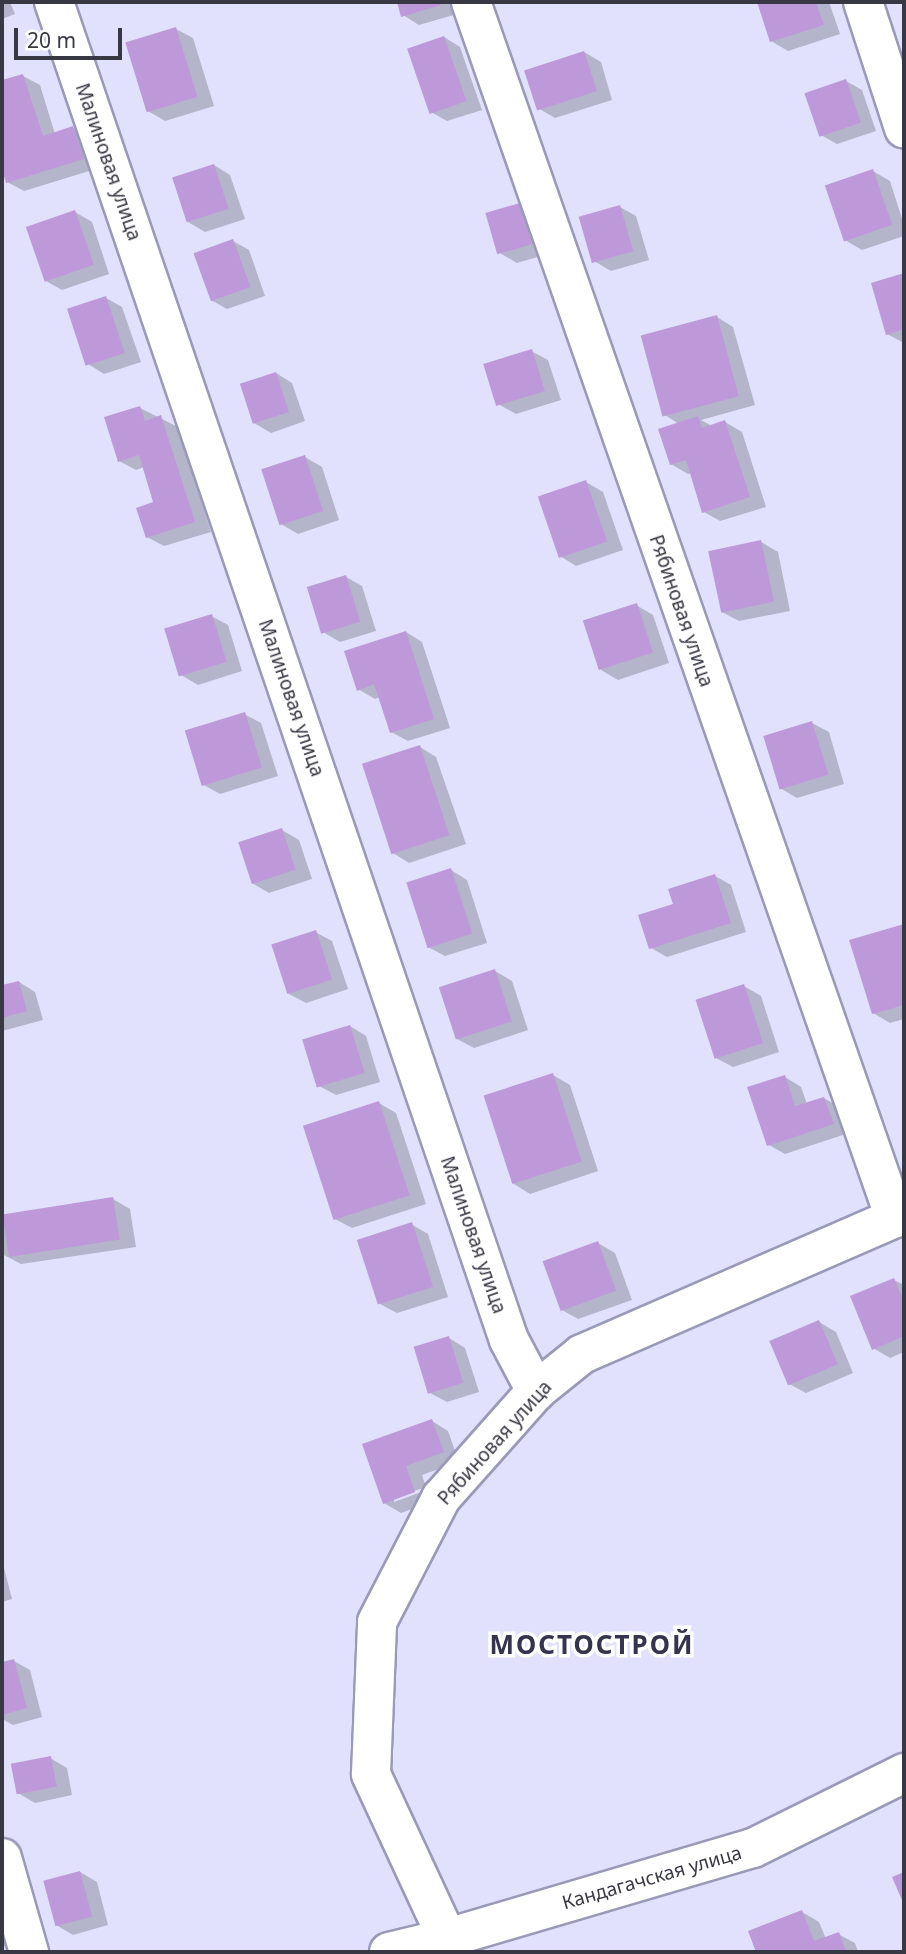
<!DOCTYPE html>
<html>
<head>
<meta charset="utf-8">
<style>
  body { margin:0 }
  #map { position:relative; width:906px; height:1954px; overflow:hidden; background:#e1e1fd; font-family:"Noto Sans",sans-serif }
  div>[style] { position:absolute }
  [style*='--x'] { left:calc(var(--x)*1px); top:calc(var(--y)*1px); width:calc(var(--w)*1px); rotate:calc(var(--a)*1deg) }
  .shadow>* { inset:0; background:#0003 }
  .building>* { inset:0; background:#be99d9; transform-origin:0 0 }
  .roads { filter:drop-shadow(2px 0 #9999b8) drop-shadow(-2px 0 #9999b8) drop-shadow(0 2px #9999b8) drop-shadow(0 -2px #9999b8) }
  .street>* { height:38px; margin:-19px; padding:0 19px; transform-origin:19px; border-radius:19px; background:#fff }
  span { translate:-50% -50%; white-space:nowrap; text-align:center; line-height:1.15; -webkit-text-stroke:7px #fff; paint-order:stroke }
  .street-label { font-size:19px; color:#383845 }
  .district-label { font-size:26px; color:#35344e; font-weight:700; letter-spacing:2px }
  .frame { position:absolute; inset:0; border:4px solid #383845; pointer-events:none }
  .scale { position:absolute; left:14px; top:28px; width:108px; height:32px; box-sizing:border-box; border:4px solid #383845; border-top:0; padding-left:9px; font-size:21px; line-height:24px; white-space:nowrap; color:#383845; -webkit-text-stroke:5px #fff; paint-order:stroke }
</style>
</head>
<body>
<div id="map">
  <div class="shadow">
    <i style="clip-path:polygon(2px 2px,10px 2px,15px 14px,2px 19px)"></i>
    <i style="clip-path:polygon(399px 2px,453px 2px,457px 14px,419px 25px,403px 15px)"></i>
    <i style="clip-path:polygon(759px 2px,829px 2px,840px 34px,788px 51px,771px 41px)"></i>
    <i style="clip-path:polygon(176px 29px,193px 38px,214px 106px,165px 121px,148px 111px)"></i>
    <i style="clip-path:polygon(444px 37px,460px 47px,482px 110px,447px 121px,431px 112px)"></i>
    <i style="clip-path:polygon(584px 52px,601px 62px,612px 100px,555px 118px,538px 108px)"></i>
    <i style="clip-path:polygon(23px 76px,40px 85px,55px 134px,73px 128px,90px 138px,99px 168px,24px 191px,7px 182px,2px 164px,2px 82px)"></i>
    <i style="clip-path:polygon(846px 81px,862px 90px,876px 131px,837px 144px,821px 135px)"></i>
    <i style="clip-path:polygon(214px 165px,230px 175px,245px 219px,205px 232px,188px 222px)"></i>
    <i style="clip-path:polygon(873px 171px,890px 181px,904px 225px,904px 236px,862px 250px,845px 240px)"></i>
    <i style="clip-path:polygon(520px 205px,536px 215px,548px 254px,517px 263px,500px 253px)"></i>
    <i style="clip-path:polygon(620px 207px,636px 216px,649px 260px,611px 271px,594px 261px)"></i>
    <i style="clip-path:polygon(75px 212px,92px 222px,109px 274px,62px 290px,46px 281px)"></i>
    <i style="clip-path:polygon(233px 241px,249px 250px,265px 296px,227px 309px,211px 300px)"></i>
    <i style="clip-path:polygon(904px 275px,904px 343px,887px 334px,873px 284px)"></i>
    <i style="clip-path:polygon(106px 298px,122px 307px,141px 362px,104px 374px,88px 364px)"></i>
    <i style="clip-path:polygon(717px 317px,733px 327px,755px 405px,701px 420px,712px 426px,725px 422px,742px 432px,766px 507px,720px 521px,704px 512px,692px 473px,688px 474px,671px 464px,679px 424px,665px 415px)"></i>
    <i style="clip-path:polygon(531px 351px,548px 360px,561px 400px,516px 414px,500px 405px)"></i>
    <i style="clip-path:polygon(276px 373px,292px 383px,305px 421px,271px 433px,254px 423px)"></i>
    <i style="clip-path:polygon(140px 408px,178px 427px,211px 532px,164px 546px,147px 537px,155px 504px,144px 467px,136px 470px,119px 461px)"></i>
    <i style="clip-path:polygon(305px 457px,322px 467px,339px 520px,298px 534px,281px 524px)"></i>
    <i style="clip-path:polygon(586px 482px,603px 492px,623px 550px,576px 566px,560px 556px)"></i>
    <i style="clip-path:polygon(761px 542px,778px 552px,790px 611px,739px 621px,722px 612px)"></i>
    <i style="clip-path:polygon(346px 577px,362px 586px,376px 631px,340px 642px,323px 632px)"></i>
    <i style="clip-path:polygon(636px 605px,653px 615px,669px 663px,618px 680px,601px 670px)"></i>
    <i style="clip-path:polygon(211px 616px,228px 625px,242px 671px,198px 685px,181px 675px)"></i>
    <i style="clip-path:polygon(406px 632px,422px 642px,450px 728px,408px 741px,391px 732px,380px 697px,375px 699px,358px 689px)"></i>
    <i style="clip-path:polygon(244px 714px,261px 723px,278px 776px,220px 794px,204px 785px)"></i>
    <i style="clip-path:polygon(812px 723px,829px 732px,844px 784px,797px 798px,780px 788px)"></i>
    <i style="clip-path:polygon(420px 747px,436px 757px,466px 844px,409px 863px,393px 853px)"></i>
    <i style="clip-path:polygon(282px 830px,299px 840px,312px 879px,269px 893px,252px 883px)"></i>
    <i style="clip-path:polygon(451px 870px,467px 880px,487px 943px,445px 956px,428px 947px)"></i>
    <i style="clip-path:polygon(715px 876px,731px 885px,746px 932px,667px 957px,651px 948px,675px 905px)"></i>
    <i style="clip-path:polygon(904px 926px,904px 1019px,890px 1023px,873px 1013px,852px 941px)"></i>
    <i style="clip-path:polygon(315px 932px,332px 941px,348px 989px,306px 1003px,289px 994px)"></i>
    <i style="clip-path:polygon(495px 971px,512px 981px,528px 1030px,474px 1048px,457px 1039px)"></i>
    <i style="clip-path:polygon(19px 982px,35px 992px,43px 1020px,2px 1031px,2px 987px)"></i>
    <i style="clip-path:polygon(744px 986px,761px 996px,779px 1052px,733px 1067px,716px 1058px)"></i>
    <i style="clip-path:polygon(350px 1026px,366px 1036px,380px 1082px,336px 1095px,319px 1086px)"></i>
    <i style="clip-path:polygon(553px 1075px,570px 1085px,598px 1171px,530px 1194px,514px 1184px)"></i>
    <i style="clip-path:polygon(785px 1077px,801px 1087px,807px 1104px,824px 1098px,841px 1108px,849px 1133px,785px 1154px,769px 1145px)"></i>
    <i style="clip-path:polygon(379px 1103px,396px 1113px,426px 1204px,352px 1228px,335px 1219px)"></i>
    <i style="clip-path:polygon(113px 1199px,130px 1209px,136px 1247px,21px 1264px,4px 1255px,2px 1215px)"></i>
    <i style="clip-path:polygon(411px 1224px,428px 1234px,448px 1297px,397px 1313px,380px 1304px)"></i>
    <i style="clip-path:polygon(598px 1243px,615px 1253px,632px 1300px,578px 1319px,562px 1310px)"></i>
    <i style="clip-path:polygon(894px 1280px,904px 1285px,904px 1352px,890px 1358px,873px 1348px)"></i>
    <i style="clip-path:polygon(819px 1322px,836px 1332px,853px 1373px,806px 1393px,789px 1384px)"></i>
    <i style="clip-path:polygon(449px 1338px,465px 1348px,479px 1392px,447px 1402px,430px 1393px)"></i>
    <i style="clip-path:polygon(evenodd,432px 1421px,448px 1431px,459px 1462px,422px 1475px,431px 1502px,401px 1513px,384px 1503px,432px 1421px,423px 1488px,424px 1491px,394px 1502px,394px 1498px,423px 1488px)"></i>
    <i style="clip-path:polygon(2px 1560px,12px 1599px,2px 1602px)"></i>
    <i style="clip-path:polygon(14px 1661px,30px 1670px,42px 1717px,13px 1725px,2px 1719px,2px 1664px)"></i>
    <i style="clip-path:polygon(50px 1758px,67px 1768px,72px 1795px,35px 1803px,18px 1793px)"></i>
    <i style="clip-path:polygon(80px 1872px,97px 1882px,108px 1925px,73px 1935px,56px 1925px)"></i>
    <i style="clip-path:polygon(2px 1888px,17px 1943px,2px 1947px)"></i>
    <i style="clip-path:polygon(802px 1912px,819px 1922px,826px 1939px,838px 1934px,855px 1943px,858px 1952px,758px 1952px,750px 1932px)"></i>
  </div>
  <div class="building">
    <i style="clip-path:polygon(397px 2px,440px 2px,441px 5px,401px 17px)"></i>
    <i style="clip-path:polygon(757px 2px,816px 2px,824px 25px,770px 42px)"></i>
    <i style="left:176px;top:27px;width:73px;height:53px;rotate:73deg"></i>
    <i style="left:444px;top:36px;width:69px;height:39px;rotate:71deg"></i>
    <i style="left:584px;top:51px;width:42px;height:63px;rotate:72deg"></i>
    <i style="clip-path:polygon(23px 74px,43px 136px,73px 126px,84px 159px,6px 183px,2px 169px,2px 80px)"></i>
    <i style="left:846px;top:79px;width:46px;height:44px;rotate:71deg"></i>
    <i style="left:214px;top:164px;width:47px;height:44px;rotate:72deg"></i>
    <i style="left:873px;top:169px;width:59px;height:51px;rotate:71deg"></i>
    <i style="left:520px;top:203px;width:43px;height:36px;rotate:74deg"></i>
    <i style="left:620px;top:205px;width:48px;height:43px;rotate:74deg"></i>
    <i style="left:75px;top:210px;width:58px;height:52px;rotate:71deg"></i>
    <i style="left:233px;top:239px;width:51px;height:42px;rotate:70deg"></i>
    <i style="clip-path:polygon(904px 273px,904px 329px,886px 335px,871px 283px)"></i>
    <i style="left:106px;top:296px;width:60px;height:41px;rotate:72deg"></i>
    <i style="left:717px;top:315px;width:84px;height:79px;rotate:75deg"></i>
    <i style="left:532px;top:349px;width:44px;height:51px;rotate:73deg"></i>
    <i style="left:276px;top:372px;width:42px;height:38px;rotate:72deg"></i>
    <i style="clip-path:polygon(140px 406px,145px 421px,161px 415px,195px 522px,146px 538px,136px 508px,153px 502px,139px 455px,118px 462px,104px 417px)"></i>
    <i style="clip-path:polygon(698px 416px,702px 428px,725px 420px,750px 497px,702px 513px,686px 460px,670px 465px,658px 429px)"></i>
    <i style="left:305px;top:455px;width:59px;height:46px;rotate:72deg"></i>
    <i style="left:586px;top:480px;width:65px;height:51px;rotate:71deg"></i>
    <i style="left:761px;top:540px;width:63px;height:54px;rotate:78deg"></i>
    <i style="left:346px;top:575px;width:49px;height:41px;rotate:73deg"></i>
    <i style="left:637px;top:603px;width:52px;height:57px;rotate:72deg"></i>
    <i style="left:212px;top:614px;width:50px;height:50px;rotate:73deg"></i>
    <i style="clip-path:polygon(406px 631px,434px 719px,390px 733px,374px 684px,357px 691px,344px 651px)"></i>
    <i style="left:245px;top:712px;width:58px;height:63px;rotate:73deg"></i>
    <i style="left:812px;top:721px;width:56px;height:51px;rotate:73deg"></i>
    <i style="left:420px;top:745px;width:95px;height:61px;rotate:72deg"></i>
    <i style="left:282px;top:828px;width:44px;height:46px;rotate:72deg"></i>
    <i style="left:451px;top:868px;width:69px;height:47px;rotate:72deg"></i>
    <i style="clip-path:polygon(715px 874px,731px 923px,649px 949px,638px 915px,673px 904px,668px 889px)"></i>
    <i style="clip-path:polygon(904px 924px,904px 1005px,872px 1014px,849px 940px)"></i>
    <i style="left:316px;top:930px;width:52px;height:47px;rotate:72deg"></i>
    <i style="left:495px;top:969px;width:55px;height:59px;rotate:72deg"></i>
    <i style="clip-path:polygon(19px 981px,27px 1011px,2px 1018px,2px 985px)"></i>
    <i style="left:744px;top:984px;width:62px;height:51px;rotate:72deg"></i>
    <i style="left:350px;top:1025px;width:50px;height:50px;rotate:73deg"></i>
    <i style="left:553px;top:1073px;width:93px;height:73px;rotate:72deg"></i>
    <i style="clip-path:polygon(785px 1075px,795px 1106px,824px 1097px,834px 1124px,767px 1146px,747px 1087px)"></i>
    <i style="left:379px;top:1101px;width:99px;height:80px;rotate:72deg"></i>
    <i style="left:113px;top:1197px;width:43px;height:112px;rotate:81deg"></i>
    <i style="left:412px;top:1222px;width:68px;height:58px;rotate:72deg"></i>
    <i style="left:598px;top:1241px;width:53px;height:59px;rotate:70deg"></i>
    <i style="clip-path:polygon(894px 1278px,904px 1301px,904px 1336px,872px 1350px,850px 1296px)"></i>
    <i style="left:819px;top:1320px;width:48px;height:54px;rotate:67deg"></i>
    <i style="left:449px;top:1336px;width:49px;height:37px;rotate:73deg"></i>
    <i style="clip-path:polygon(432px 1419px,444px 1452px,406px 1466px,415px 1492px,383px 1504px,362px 1444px)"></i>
    <i style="clip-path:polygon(14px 1659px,27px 1708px,2px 1715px,2px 1662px)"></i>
    <i style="left:51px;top:1756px;width:31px;height:41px;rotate:79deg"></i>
    <i style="left:80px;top:1871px;width:47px;height:38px;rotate:75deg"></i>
    <i style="clip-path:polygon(904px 1872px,904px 1905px,892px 1877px)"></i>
    <i style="clip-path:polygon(802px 1910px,814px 1941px,839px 1932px,846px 1952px,756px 1952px,748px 1931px)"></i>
  </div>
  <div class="roads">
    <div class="street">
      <i style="--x:54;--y:2;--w:1413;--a:71.22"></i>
      <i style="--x:509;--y:1340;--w:58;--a:62.1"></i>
      <i style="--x:471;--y:2;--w:1288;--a:70.78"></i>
      <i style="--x:863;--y:2;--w:133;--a:72"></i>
      <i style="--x:2;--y:1858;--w:98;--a:74"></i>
      <i style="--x:447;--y:1938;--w:181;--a:-114.9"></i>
      <i style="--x:371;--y:1774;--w:152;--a:-87.7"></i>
      <i style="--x:377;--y:1622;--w:140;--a:-62.7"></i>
      <i style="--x:441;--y:1498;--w:143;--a:-48.4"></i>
      <i style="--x:536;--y:1391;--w:59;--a:-38.8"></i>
      <i style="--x:582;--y:1354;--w:351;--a:-23.5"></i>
      <i style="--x:389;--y:1952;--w:60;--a:-13.6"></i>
      <i style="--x:447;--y:1938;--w:319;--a:-16.4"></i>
      <i style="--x:753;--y:1848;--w:169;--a:-26.4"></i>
    </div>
  </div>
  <div class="street-label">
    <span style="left:108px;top:162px;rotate:71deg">Малиновая улица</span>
    <span style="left:681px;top:611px;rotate:71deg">Рябиновая улица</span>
    <span style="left:291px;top:698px;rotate:71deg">Малиновая улица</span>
    <span style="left:473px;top:1235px;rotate:71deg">Малиновая улица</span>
    <span style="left:495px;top:1443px;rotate:-48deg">Рябиновая улица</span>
    <span style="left:652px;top:1878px;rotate:-16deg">Кандагачская улица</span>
  </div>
  <div class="district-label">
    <span style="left:592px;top:1645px">МОСТОСТРОЙ</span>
  </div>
  <div class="frame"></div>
  <div class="scale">20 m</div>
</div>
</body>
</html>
